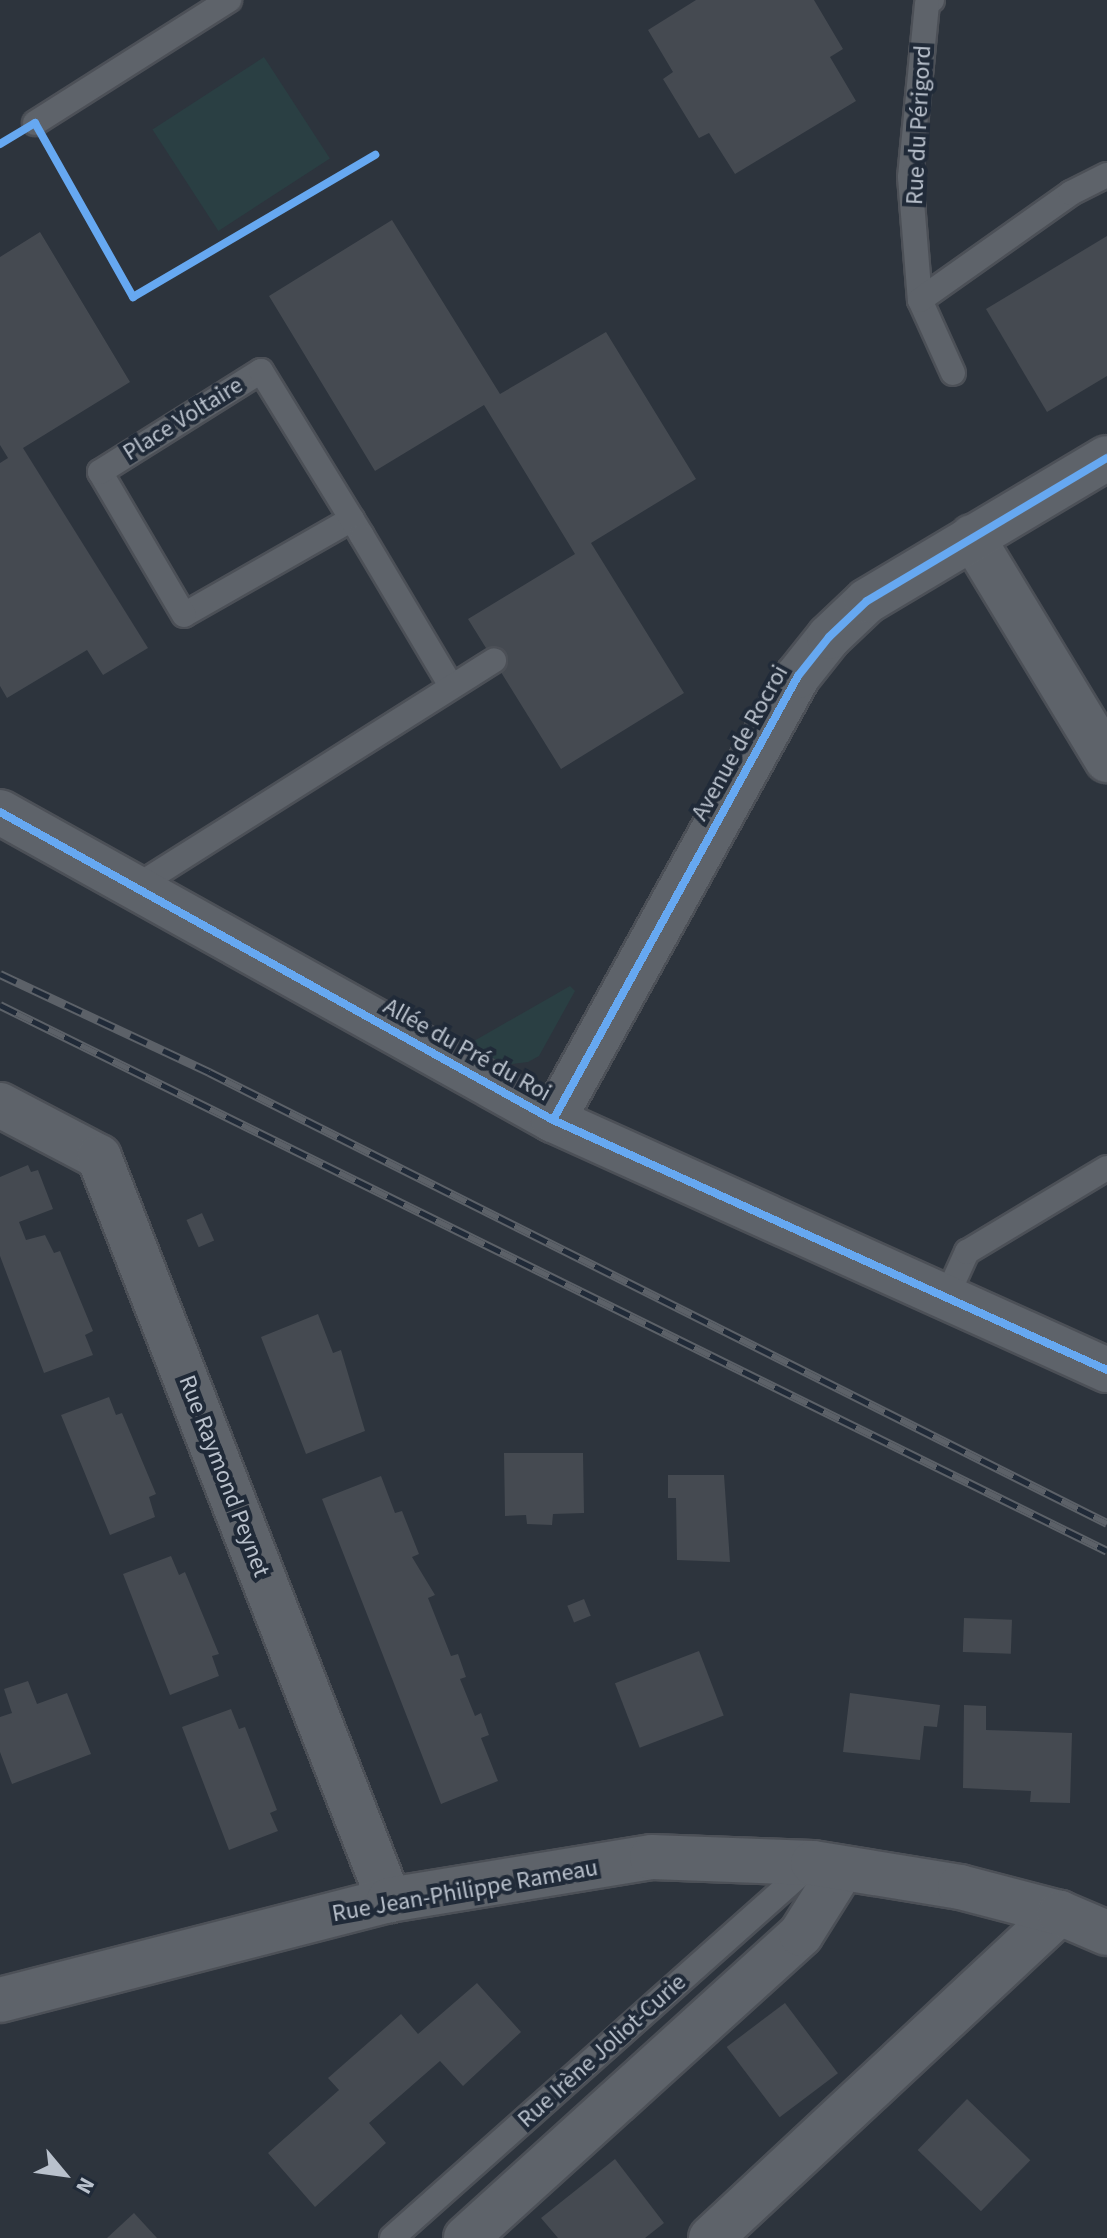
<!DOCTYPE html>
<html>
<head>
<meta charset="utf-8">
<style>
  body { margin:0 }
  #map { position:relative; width:1107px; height:2238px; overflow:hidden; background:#2d343d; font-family:"Source Sans 3",sans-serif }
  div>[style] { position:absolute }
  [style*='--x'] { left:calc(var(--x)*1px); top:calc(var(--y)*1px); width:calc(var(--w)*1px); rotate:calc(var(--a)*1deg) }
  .green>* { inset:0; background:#2a3f43; transform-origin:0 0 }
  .building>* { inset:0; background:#454a51; transform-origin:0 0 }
  .roads { filter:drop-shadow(2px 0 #4c5057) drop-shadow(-2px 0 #4c5057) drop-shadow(0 2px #4c5057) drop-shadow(0 -2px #4c5057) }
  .service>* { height:24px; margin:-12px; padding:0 12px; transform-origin:12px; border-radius:12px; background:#5e636a }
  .minor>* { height:44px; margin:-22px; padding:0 22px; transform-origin:22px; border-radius:22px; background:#5e636a }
  .tertiary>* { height:44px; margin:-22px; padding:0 22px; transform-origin:22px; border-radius:22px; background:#5e636a }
  .rail>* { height:9px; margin-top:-4.5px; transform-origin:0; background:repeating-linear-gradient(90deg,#202a38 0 18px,#5c6168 0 36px); box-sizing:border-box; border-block:2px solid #5c6168 }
  .cycleway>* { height:8px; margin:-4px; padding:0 4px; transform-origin:4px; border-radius:4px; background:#66a8f1 }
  span { translate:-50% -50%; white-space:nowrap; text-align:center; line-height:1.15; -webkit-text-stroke:8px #202a38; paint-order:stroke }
  .street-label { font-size:24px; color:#b9c1cc }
  .north { position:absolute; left:24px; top:2134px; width:80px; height:80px; -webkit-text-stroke:6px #202a38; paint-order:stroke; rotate:119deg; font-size:22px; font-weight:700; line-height:32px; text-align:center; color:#b9c1cc }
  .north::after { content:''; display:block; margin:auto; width:28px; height:36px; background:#b9c1cc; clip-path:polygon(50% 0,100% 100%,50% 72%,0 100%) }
</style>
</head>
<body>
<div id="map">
  <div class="green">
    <i style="left:264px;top:57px;width:121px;height:133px;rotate:57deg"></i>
    <i style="clip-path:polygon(570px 986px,575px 991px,539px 1056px,528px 1062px,497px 1066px,464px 1052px,467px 1045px)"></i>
  </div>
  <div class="building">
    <i style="clip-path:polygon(696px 0,814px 0,843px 49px,830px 57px,856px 101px,735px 174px,709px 133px,699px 138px,663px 79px,673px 72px,648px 30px)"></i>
    <i style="clip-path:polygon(392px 220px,500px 394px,606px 332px,696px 479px,591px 543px,684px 693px,561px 769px,468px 619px,575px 554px,484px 405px,375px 471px,269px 296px)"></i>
    <i style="clip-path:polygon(40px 232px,130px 382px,23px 448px,148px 648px,103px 675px,87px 650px,7px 698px,0 686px,0 463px,8px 458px,0 445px,0 257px)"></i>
    <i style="clip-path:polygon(1107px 236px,1107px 376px,1047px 412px,986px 309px)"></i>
    <i style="clip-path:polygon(28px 1165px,31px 1172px,38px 1170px,53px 1209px,19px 1222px,26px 1240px,45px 1235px,54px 1253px,60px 1251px,93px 1331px,85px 1335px,93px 1355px,44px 1373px,0 1256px,0 1177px)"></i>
    <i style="left:202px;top:1213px;width:30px;height:17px;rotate:66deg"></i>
    <i style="clip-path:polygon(318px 1314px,333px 1353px,341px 1350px,365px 1431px,306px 1454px,261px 1337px)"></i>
    <i style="clip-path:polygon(109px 1397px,116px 1415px,122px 1413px,156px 1494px,149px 1497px,155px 1517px,110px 1535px,61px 1415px)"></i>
    <i style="clip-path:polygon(504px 1453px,583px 1453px,584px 1513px,553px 1514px,552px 1525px,527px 1524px,526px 1515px,505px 1516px)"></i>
    <i style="clip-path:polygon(668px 1475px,724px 1475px,730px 1562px,677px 1560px,676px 1498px,668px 1498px)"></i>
    <i style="clip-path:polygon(381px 1476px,395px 1513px,402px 1511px,419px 1554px,412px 1557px,435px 1595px,428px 1598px,451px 1656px,458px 1654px,466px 1677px,460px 1679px,475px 1716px,481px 1713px,489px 1735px,481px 1738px,498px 1781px,441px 1804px,322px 1499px)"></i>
    <i style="clip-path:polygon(171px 1556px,179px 1575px,185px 1572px,219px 1654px,212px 1656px,219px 1676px,170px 1695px,123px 1574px)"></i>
    <i style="left:584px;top:1599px;width:18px;height:18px;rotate:68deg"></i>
    <i style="left:964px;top:1618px;width:48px;height:34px;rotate:2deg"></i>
    <i style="left:699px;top:1651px;width:69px;height:90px;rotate:69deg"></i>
    <i style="clip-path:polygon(28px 1681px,37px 1704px,67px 1693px,91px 1754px,12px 1784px,0 1752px,0 1717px,12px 1713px,4px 1689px)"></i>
    <i style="clip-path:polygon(850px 1693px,940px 1705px,937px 1727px,924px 1726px,920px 1760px,843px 1752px)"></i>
    <i style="clip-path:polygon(964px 1705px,986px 1706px,986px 1730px,1072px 1733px,1070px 1803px,1030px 1802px,1031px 1791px,963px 1788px)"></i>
    <i style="clip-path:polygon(231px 1709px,239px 1729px,245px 1727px,277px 1810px,270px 1813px,278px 1831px,229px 1850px,182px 1727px)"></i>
    <i style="clip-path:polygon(477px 1983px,521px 2032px,463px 2086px,440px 2061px,369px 2123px,386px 2143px,315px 2207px,268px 2153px,339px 2090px,328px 2078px,401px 2014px,418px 2034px)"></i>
    <i style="left:785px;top:2003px;width:88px;height:73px;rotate:53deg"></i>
    <i style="left:967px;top:2099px;width:88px;height:71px;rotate:44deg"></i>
    <i style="clip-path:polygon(615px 2159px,664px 2223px,645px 2238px,558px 2238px,541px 2218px)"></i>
    <i style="clip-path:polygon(134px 2213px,157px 2238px,107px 2238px)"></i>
  </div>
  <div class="roads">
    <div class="service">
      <i style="--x:932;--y:0;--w:6;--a:141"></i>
      <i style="--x:927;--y:4;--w:174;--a:95.6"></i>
      <i style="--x:910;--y:177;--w:123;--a:85.4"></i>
      <i style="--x:920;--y:300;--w:80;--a:65.7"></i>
      <i style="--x:35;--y:123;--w:230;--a:-32.4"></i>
      <i style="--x:920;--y:300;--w:185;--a:-35.3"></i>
      <i style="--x:1071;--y:193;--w:40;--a:-26.6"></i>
      <i style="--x:352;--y:519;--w:193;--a:150.3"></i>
      <i style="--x:184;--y:615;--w:166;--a:-120.4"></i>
      <i style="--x:100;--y:472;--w:190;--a:-32.1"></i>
      <i style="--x:261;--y:371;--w:193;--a:58.5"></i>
      <i style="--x:362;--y:536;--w:174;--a:59.3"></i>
      <i style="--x:134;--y:888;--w:426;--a:-32.3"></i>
      <i style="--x:946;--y:1298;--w:51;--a:-65.5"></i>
      <i style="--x:967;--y:1252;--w:163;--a:-31"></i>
      <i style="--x:392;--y:2238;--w:564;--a:-41.69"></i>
    </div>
    <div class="minor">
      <i style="--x:972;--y:537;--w:261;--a:58.8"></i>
      <i style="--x:0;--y:812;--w:633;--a:29.12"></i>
      <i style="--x:553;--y:1120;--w:608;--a:24.29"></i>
      <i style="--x:0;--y:1105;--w:112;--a:27.7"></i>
      <i style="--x:99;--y:1157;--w:798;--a:68.68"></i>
      <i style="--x:553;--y:1120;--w:507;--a:-61.11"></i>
      <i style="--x:798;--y:676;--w:50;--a:-51.5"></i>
      <i style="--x:829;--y:637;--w:52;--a:-43.5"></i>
      <i style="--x:867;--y:601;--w:279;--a:-30.8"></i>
      <i style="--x:466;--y:2238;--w:452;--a:-42.2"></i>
      <i style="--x:801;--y:1934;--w:77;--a:-57.8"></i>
      <i style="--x:711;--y:2238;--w:477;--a:-43"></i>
    </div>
    <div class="tertiary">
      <i style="--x:0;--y:2000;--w:402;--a:-14.4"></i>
      <i style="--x:389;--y:1900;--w:266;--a:-9.3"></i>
      <i style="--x:652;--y:1857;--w:161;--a:2.1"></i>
      <i style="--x:813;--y:1863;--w:149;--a:9.3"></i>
      <i style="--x:960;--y:1887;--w:103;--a:14.6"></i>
      <i style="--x:1060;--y:1913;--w:51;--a:23.1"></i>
    </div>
  </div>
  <div class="rail">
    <i style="--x:0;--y:974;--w:231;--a:25.1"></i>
    <i style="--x:209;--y:1072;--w:1005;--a:26.67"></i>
    <i style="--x:0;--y:1005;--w:1234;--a:26.25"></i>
  </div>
  <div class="cycleway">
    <i style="--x:0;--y:144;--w:41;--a:-31"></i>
    <i style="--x:35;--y:123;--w:200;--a:60.6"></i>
    <i style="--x:133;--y:297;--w:281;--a:-30.4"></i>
    <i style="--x:0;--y:812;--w:633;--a:29.12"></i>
    <i style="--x:553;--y:1120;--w:608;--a:24.29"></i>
    <i style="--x:553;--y:1120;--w:507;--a:-61.11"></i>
    <i style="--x:798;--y:676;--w:50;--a:-51.5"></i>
    <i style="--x:829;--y:637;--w:52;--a:-43.5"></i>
    <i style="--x:867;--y:601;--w:279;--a:-30.8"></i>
  </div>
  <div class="street-label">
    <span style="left:919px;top:125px;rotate:-87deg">Rue du Périgord</span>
    <span style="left:183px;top:419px;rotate:-32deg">Place Voltaire</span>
    <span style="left:740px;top:743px;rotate:-61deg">Avenue de Rocroi</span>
    <span style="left:467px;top:1050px;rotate:29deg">Allée du Pré du Roi</span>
    <span style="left:224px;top:1476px;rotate:69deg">Rue Raymond Peynet</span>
    <span style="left:465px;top:1891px;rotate:-10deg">Rue Jean-Philippe Rameau</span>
    <span style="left:602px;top:2051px;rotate:-42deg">Rue Irène Joliot-Curie</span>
  </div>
  <div class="north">N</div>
</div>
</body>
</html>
